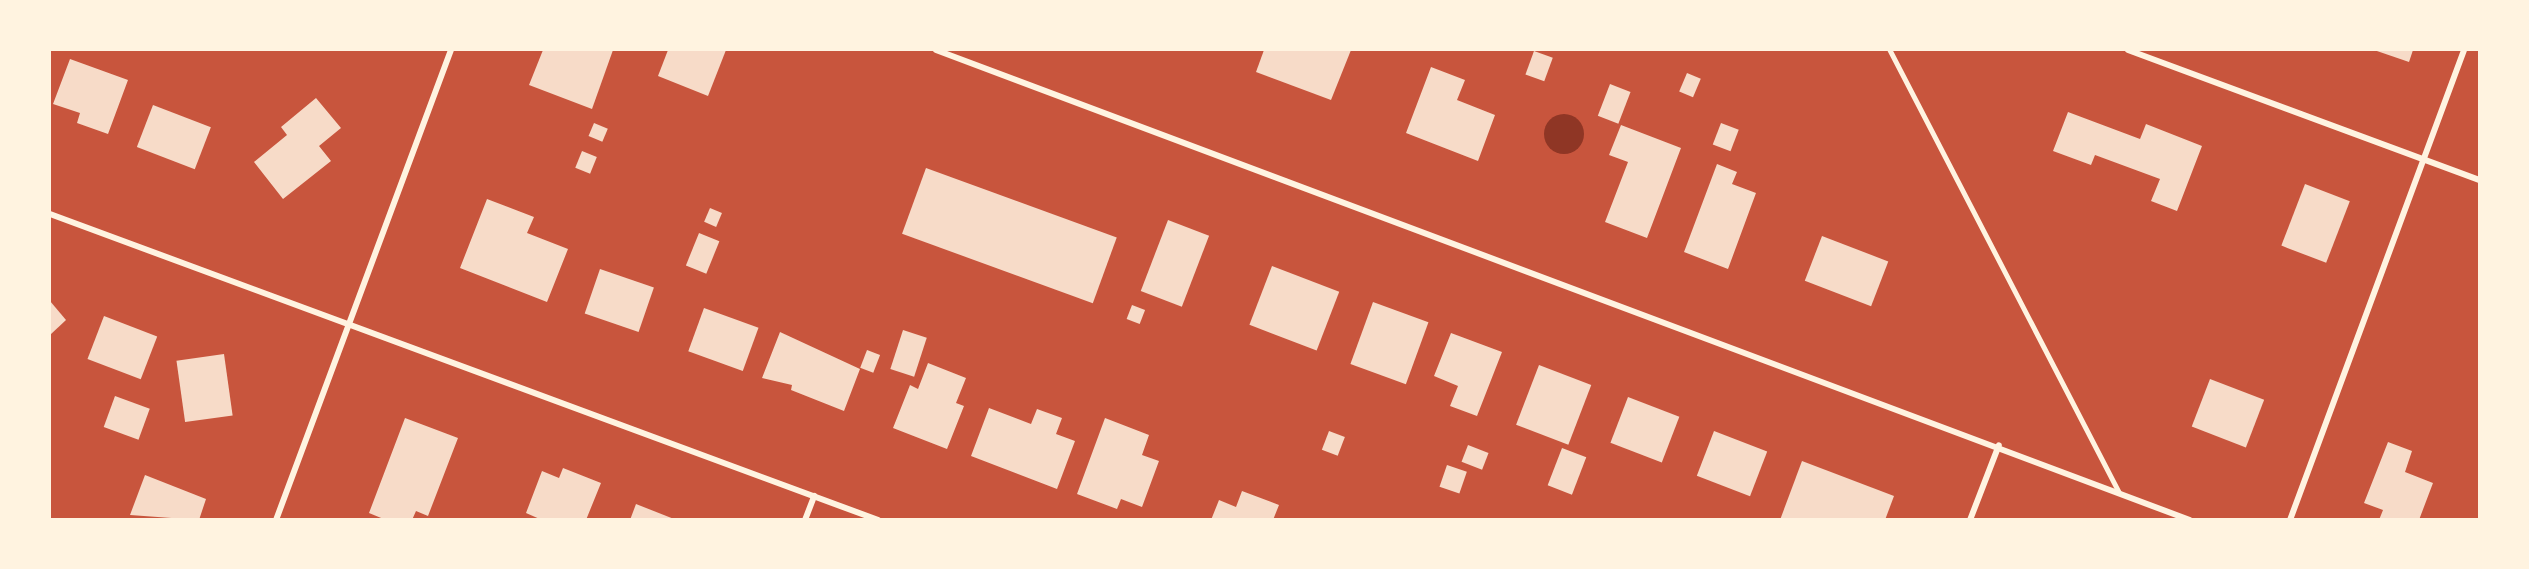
<!DOCTYPE html>
<html>
<head>
<meta charset="utf-8">
<style>
  body { margin:0 }
  #map { position:relative; width:2529px; height:569px; overflow:hidden; background:#c8553d; font-family:"Titillium Web",sans-serif }
  div>[style] { position:absolute }
  [style*='--x'] { left:calc(var(--x)*1px); top:calc(var(--y)*1px); width:calc(var(--w)*1px); rotate:calc(var(--a)*1deg) }
  .water>* { inset:0; background:#8f3625 }
  .round { border-radius:50% }
  .building>* { inset:0; background:#f7dbc8; transform-origin:0 0 }
  .service>* { height:4.5px; margin:-2.25px; padding:0 2.25px; transform-origin:2.25px; border-radius:2.25px; background:#fff3e0 }
  .minor>* { height:6px; margin:-3px; padding:0 3px; transform-origin:3px; border-radius:3px; background:#fff3e0 }
  span { translate:-50% -50%; white-space:nowrap; text-align:center; line-height:1.15; -webkit-text-stroke:4.5px #fff3e0; paint-order:stroke }
  .frame { position:absolute; inset:0; border:51px solid #fff3e0; pointer-events:none }
</style>
</head>
<body>
<div id="map">
  <div class="water">
    <i class="round" style="left:1544px;top:114px;width:40px;height:40px"></i>
  </div>
  <div class="building">
    <i style="clip-path:polygon(543px 50px,613px 50px,592px 109px,529px 85px)"></i>
    <i style="clip-path:polygon(668px 50px,726px 50px,708px 96px,658px 76px)"></i>
    <i style="clip-path:polygon(1264px 50px,1351px 50px,1331px 100px,1256px 72px)"></i>
    <i style="clip-path:polygon(2374px 50px,2413px 50px,2409px 62px)"></i>
    <i style="left:1534px;top:51px;width:20px;height:25px;rotate:20deg"></i>
    <i style="clip-path:polygon(70px 59px,128px 80px,108px 134px,77px 123px,80px 113px,53px 104px)"></i>
    <i style="clip-path:polygon(1431px 67px,1465px 80px,1457px 100px,1495px 115px,1478px 161px,1406px 133px)"></i>
    <i style="left:1687px;top:73px;width:15px;height:20px;rotate:23deg"></i>
    <i style="left:1610px;top:84px;width:22px;height:34px;rotate:21deg"></i>
    <i style="clip-path:polygon(316px 98px,341px 128px,319px 146px,331px 161px,283px 199px,254px 162px,287px 135px,281px 127px)"></i>
    <i style="left:153px;top:105px;width:62px;height:45px;rotate:21deg"></i>
    <i style="clip-path:polygon(2068px 112px,2140px 139px,2146px 124px,2202px 146px,2177px 211px,2151px 201px,2160px 179px,2095px 155px,2091px 165px,2053px 151px)"></i>
    <i style="left:594px;top:123px;width:15px;height:14px;rotate:23deg"></i>
    <i style="left:1721px;top:123px;width:19px;height:23px;rotate:21deg"></i>
    <i style="clip-path:polygon(1621px 125px,1681px 148px,1647px 238px,1605px 222px,1628px 162px,1609px 155px)"></i>
    <i style="left:582px;top:151px;width:16px;height:18px;rotate:22deg"></i>
    <i style="clip-path:polygon(1717px 164px,1737px 172px,1732px 184px,1756px 193px,1728px 269px,1684px 252px)"></i>
    <i style="left:926px;top:168px;width:203px;height:70px;rotate:20deg"></i>
    <i style="left:2305px;top:184px;width:48px;height:66px;rotate:21deg"></i>
    <i style="clip-path:polygon(487px 199px,534px 217px,527px 233px,568px 249px,547px 302px,460px 268px)"></i>
    <i style="left:710px;top:208px;width:13px;height:15px;rotate:23deg"></i>
    <i style="left:1168px;top:220px;width:44px;height:76px;rotate:21deg"></i>
    <i style="left:699px;top:233px;width:22px;height:35px;rotate:22deg"></i>
    <i style="left:1822px;top:236px;width:71px;height:48px;rotate:21deg"></i>
    <i style="left:1272px;top:266px;width:72px;height:63px;rotate:21deg"></i>
    <i style="left:600px;top:269px;width:57px;height:47px;rotate:19deg"></i>
    <i style="clip-path:polygon(50px 301px,66px 320px,50px 335px)"></i>
    <i style="left:1373px;top:302px;width:59px;height:66px;rotate:20deg"></i>
    <i style="left:1132px;top:305px;width:14px;height:15px;rotate:21deg"></i>
    <i style="left:704px;top:308px;width:58px;height:46px;rotate:20deg"></i>
    <i style="left:104px;top:316px;width:57px;height:46px;rotate:21deg"></i>
    <i style="left:903px;top:330px;width:25px;height:41px;rotate:18deg"></i>
    <i style="clip-path:polygon(780px 332px,860px 369px,844px 411px,791px 390px,792px 385px,762px 378px)"></i>
    <i style="clip-path:polygon(1451px 333px,1502px 352px,1477px 416px,1450px 406px,1458px 386px,1434px 376px)"></i>
    <i style="left:867px;top:350px;width:14px;height:19px;rotate:21deg"></i>
    <i style="left:224px;top:354px;width:62px;height:48px;rotate:82deg"></i>
    <i style="clip-path:polygon(928px 363px,966px 378px,956px 403px,964px 406px,947px 449px,893px 428px,910px 385px,918px 389px)"></i>
    <i style="left:1539px;top:365px;width:56px;height:64px;rotate:21deg"></i>
    <i style="left:2210px;top:379px;width:58px;height:51px;rotate:21deg"></i>
    <i style="left:115px;top:396px;width:37px;height:33px;rotate:20deg"></i>
    <i style="left:1628px;top:397px;width:55px;height:49px;rotate:21deg"></i>
    <i style="clip-path:polygon(989px 408px,1031px 424px,1037px 409px,1062px 418px,1056px 434px,1075px 441px,1057px 489px,971px 456px)"></i>
    <i style="clip-path:polygon(405px 418px,458px 438px,428px 516px,416px 511px,412px 520px,386px 520px,369px 513px)"></i>
    <i style="clip-path:polygon(1105px 418px,1149px 435px,1142px 455px,1159px 461px,1142px 507px,1121px 499px,1117px 509px,1077px 494px)"></i>
    <i style="left:1329px;top:431px;width:17px;height:20px;rotate:21deg"></i>
    <i style="left:1714px;top:431px;width:57px;height:48px;rotate:21deg"></i>
    <i style="clip-path:polygon(2388px 442px,2412px 451px,2405px 472px,2433px 483px,2419px 520px,2379px 520px,2383px 510px,2364px 503px)"></i>
    <i style="left:1468px;top:445px;width:22px;height:18px;rotate:21deg"></i>
    <i style="left:1562px;top:448px;width:26px;height:40px;rotate:21deg"></i>
    <i style="clip-path:polygon(1802px 461px,1894px 496px,1885px 520px,1780px 520px)"></i>
    <i style="left:1447px;top:465px;width:21px;height:23px;rotate:19deg"></i>
    <i style="clip-path:polygon(563px 468px,601px 483px,586px 520px,542px 520px,526px 513px,542px 471px,559px 478px)"></i>
    <i style="clip-path:polygon(145px 475px,206px 499px,199px 520px,130px 515px)"></i>
    <i style="clip-path:polygon(1242px 491px,1279px 505px,1273px 520px,1211px 520px,1219px 500px,1236px 507px)"></i>
    <i style="clip-path:polygon(636px 504px,674px 519px,674px 520px,630px 520px)"></i>
  </div>
  <div class="service">
    <i style="--x:1890;--y:50;--w:497;--a:62.6"></i>
  </div>
  <div class="minor">
    <i style="--x:936;--y:50;--w:1339;--a:20.55"></i>
    <i style="--x:2128;--y:50;--w:375;--a:20.3"></i>
    <i style="--x:50;--y:214;--w:883;--a:20.28"></i>
    <i style="--x:276;--y:520;--w:502;--a:-69.58"></i>
    <i style="--x:805;--y:520;--w:26;--a:-69"></i>
    <i style="--x:1970;--y:520;--w:80;--a:-68.9"></i>
    <i style="--x:2290;--y:520;--w:501;--a:-69.68"></i>
  </div>
  <div class="frame"></div>
</div>
</body>
</html>
